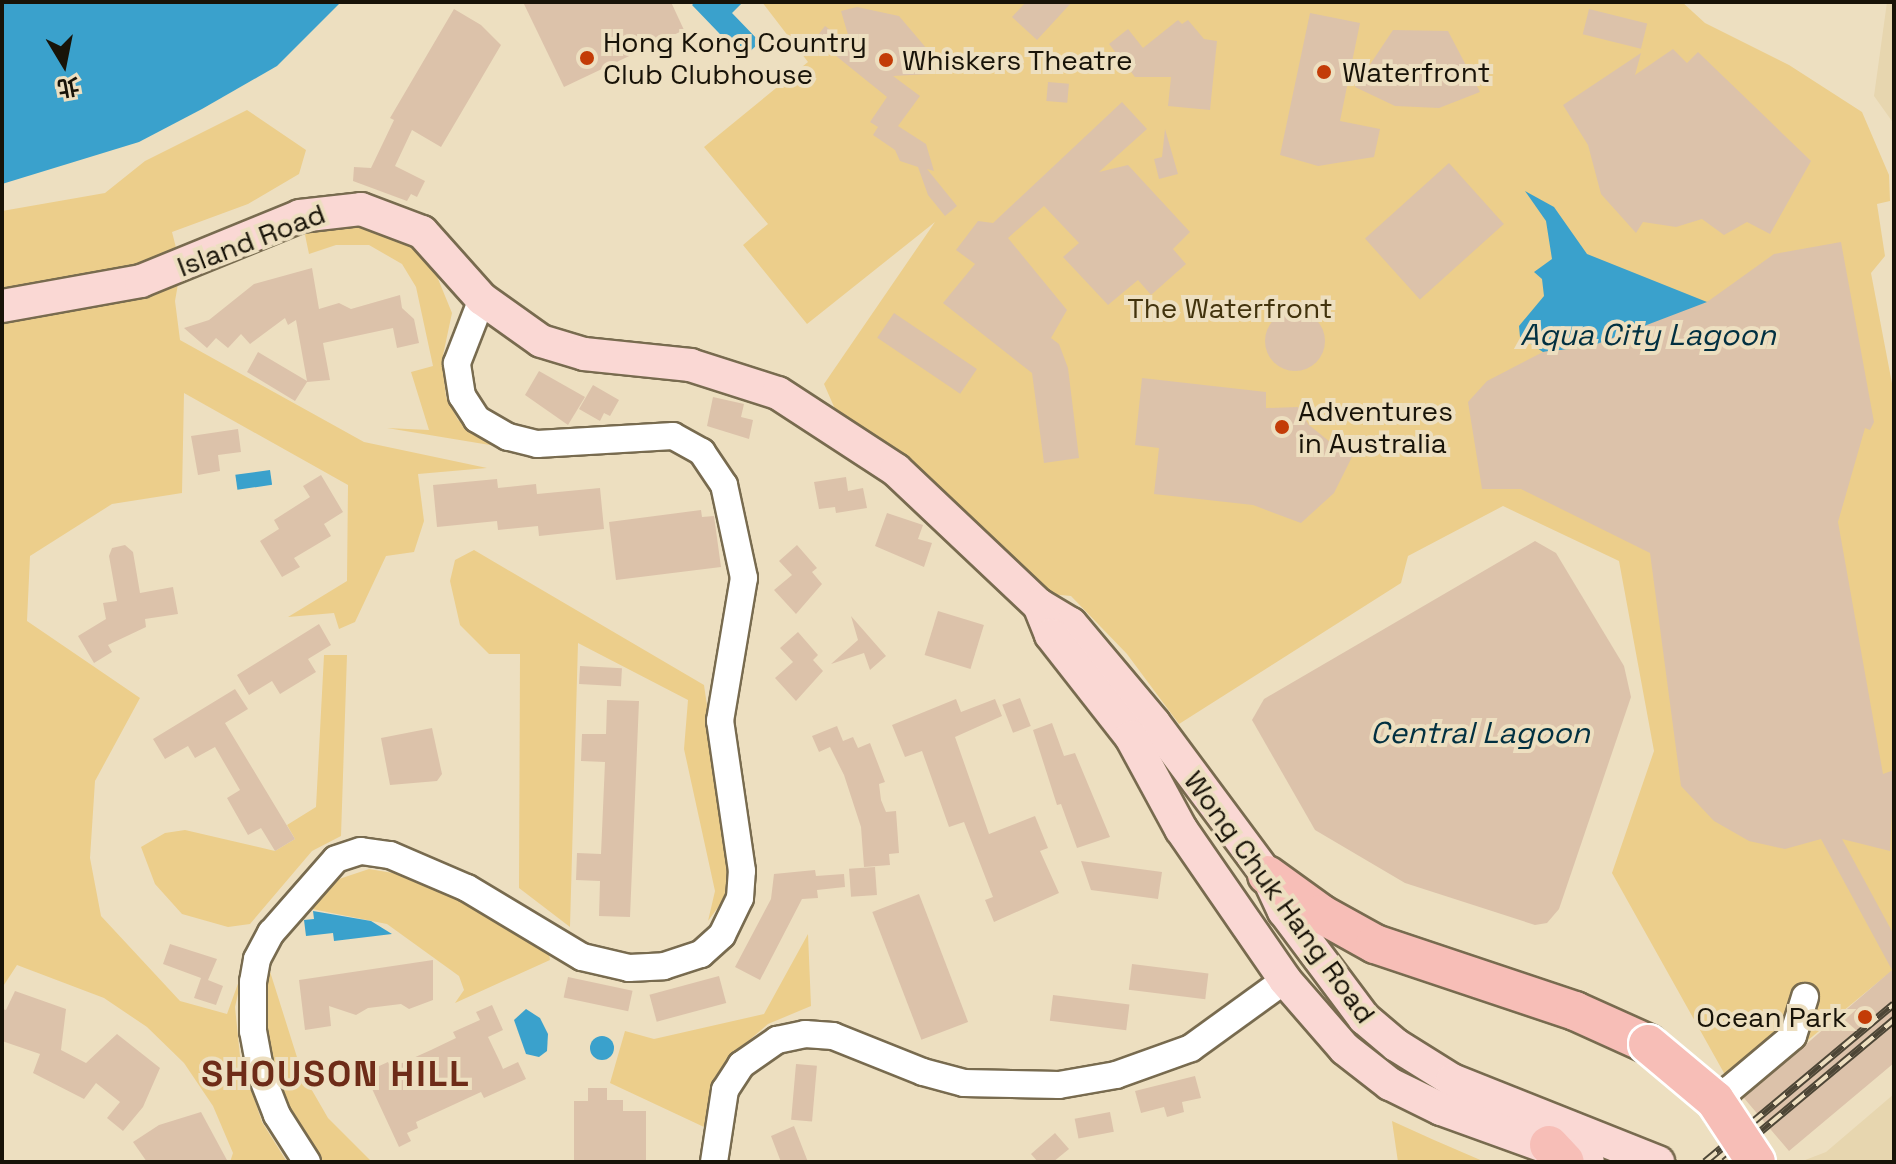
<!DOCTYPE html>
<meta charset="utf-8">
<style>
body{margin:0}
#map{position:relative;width:1896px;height:1164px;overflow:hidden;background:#eddfc0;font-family:"Space Grotesk","Noto Sans TC",sans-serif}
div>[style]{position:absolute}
.built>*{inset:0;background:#e7d6af}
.green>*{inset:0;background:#ecce8b}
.water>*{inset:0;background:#3aa1cc;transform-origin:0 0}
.round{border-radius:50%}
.building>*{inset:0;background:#dcc2aa;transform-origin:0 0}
.roads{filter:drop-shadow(2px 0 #786b4f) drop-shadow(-2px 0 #786b4f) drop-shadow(0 2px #786b4f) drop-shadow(0 -2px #786b4f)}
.minor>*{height:26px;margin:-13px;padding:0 13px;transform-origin:13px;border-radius:13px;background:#fff}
.major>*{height:32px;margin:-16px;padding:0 16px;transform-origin:16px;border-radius:16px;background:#fad8d4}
.highway>*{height:38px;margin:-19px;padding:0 19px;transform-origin:19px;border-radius:19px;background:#f7beb7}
.rail>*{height:8px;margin-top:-4px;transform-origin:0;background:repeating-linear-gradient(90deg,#eddfc0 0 15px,#4d4636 0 30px);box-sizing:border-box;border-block:2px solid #4d4636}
.bridges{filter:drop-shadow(2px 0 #fff) drop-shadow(-2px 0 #fff) drop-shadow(0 2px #fff) drop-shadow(0 -2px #fff)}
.highway-bridge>*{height:38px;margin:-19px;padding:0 19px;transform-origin:19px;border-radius:19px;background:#f7beb7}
.dots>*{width:22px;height:22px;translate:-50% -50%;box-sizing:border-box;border:4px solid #eddfc0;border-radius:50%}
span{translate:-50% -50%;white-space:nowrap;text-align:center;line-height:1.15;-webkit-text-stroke:8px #eddfc0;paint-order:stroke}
.poi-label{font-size:28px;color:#181308}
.left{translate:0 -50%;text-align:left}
.right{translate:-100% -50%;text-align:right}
.street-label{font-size:28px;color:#181308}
.park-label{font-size:28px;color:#42330d}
.water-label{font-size:30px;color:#013041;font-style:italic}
.district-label{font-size:36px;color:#6e2c18;font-weight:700;letter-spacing:2px}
.frame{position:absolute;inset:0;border:4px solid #181308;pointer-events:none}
.north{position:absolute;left:24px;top:24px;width:80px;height:80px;-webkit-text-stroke:6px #eddfc0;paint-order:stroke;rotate:170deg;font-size:22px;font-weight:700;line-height:32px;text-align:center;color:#181308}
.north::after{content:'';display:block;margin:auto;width:28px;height:36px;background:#181308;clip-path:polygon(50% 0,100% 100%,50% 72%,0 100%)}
</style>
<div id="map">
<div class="built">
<div style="clip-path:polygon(1887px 2px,1894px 2px,1894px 124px,1874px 96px)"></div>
<div style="clip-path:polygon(1894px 1094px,1894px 1162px,1800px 1162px,1826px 1152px)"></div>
</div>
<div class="green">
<div style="clip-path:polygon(762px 2px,1682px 2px,1705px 23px,1789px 65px,1862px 112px,1889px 175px,1890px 201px,1877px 204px,1885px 256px,1871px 273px,1894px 394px,1894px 969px,1738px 1098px,1612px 873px,1654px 751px,1619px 561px,1503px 506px,1408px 556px,1401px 583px,1179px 724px,1127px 654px,1071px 596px,1050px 594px,915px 468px,835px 409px,824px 384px,935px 222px,807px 324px,743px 245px,768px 224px,704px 147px,808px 62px)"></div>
<div style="clip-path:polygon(247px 110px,306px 150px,299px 174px,248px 204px,172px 232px,181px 267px,175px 301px,180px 340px,364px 442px,487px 468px,418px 474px,424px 521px,414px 552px,386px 556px,355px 622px,339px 629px,334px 613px,288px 617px,347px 581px,348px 485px,184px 393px,182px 493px,112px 504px,30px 556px,27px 621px,140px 698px,95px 781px,90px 858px,101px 916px,180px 1001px,227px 1014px,244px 967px,235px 1007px,240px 1056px,262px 1122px,287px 1162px,230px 1162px,233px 1153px,213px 1106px,184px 1063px,147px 1027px,104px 998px,17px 965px,2px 988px,2px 211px,105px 193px,145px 161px)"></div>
<div style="clip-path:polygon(362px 225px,409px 245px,434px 269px,452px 313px,442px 360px,446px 397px,458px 420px,502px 447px,387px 428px,429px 430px,411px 372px,433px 366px,416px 287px,402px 264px,369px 245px,336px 245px,309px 254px,304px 230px)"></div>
<div style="clip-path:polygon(474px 550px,704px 685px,731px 871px,727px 895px,708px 921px,715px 891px,684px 749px,688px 700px,578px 643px,570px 927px,519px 888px,520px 654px,489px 654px,460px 625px,450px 581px,455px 560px)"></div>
<div style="clip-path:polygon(324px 655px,347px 655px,341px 836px,312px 851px,250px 924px,228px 927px,182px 914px,155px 884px,141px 847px,165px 833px,185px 830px,275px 851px,295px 839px,287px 825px,316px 807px)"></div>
<div style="clip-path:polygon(369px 869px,399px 874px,486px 912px,548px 948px,550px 960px,455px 1003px,464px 990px,459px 976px,387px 924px,307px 908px,336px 880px)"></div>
<div style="clip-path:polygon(808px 934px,811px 1006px,768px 1024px,733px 1054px,711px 1090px,704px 1127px,610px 1083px,625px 1031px,654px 1039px,764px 1014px)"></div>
<div style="clip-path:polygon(267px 962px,302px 1073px,328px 1118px,372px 1162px,318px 1162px,279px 1098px,263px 1031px)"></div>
<div style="clip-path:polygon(1392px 1121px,1434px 1140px,1485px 1162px,1398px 1162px)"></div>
</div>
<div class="water">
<div style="clip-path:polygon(2px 2px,341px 2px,277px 66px,202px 109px,139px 142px,2px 184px)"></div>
<div style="clip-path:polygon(695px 2px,743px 2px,732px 13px,760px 42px,743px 58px,692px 5px)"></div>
<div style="clip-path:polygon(1525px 191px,1554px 207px,1587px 254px,1707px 302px,1724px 299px,1597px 362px,1589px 347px,1543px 352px,1520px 337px,1519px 326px,1544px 296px,1542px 279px,1534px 272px,1552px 259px,1546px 221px)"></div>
<div style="left:270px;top:470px;width:15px;height:35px;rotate:82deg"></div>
<div style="clip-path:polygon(313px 911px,371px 921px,392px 934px,334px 941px,333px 933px,306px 936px,304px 920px,314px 919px)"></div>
<div style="clip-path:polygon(526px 1009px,540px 1018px,548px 1034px,547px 1051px,539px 1057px,526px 1054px,514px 1020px)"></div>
<div class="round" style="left:590px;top:1036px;width:24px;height:24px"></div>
</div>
<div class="building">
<div style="clip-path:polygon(523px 2px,671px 2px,684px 30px,564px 87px)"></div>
<div style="clip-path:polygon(1026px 2px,1072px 2px,1037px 40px,1012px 17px)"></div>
<div style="clip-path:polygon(857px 7px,899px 16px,927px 49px,930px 74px,893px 76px,920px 96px,898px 126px,926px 144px,934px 171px,927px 169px,957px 206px,945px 216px,928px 195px,918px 167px,900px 161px,895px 150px,873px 135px,878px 127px,870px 122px,887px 97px,815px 39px,825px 26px,851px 45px,841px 11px)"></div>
<div style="clip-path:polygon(454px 9px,481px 25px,501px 45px,441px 147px,412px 130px,395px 166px,425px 181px,417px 197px,411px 194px,407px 201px,353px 181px,354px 167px,371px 168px,394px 120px,390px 118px)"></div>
<div style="left:1589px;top:9px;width:60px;height:26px;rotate:14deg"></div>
<div style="clip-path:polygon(1310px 13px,1360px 23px,1340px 121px,1380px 129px,1374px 157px,1318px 166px,1280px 155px)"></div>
<div style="clip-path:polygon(1178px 20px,1182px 24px,1188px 20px,1204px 39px,1217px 41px,1210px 110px,1168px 106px,1171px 77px,1135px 77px,1109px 44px,1128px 29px,1143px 48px)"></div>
<div style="clip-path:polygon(1393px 30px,1448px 31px,1480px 92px,1439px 108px,1395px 106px,1355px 87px)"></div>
<div style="clip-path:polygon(1673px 49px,1687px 63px,1698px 52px,1811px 161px,1770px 234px,1747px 222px,1724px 235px,1702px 219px,1676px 227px,1643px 222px,1636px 233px,1601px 194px,1588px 145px,1563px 105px,1641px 53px,1635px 75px)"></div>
<div style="left:1048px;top:82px;width:21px;height:19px;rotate:5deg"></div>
<div style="clip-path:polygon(1122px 102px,1147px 129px,1099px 172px,1128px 165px,1190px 232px,1173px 249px,1186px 264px,1151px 295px,1138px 280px,1108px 305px,1063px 257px,1079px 243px,1044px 206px,1008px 238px,1067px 310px,1051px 338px,1059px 344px,1068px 368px,1079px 458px,1044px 463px,1032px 373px,943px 303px,975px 264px,956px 250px,978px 221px,993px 223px)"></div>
<div style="clip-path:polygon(1165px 129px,1178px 174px,1159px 179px,1154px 159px,1162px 157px)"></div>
<div style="left:1449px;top:163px;width:82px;height:113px;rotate:48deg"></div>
<div style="clip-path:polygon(1841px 242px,1874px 422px,1870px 430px,1865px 428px,1838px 522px,1883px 774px,1894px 770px,1890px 851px,1842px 839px,1894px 935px,1894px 1063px,1789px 1151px,1744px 1098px,1892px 970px,1821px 839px,1785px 849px,1749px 841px,1714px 821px,1681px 786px,1650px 553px,1521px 489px,1482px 489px,1468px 402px,1487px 381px,1543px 352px,1589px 347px,1707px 302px,1774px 254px)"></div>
<div style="clip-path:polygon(312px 268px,319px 309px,339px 303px,351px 309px,400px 295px,402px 308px,414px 319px,419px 343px,397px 348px,393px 328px,323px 343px,330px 380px,307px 382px,295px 401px,247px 372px,258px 352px,307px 381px,296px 320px,288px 325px,285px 318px,250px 344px,241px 334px,228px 348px,216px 338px,207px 348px,184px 328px,209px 320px,254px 284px)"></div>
<div class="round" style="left:1265px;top:311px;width:60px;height:60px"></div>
<div style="left:894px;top:313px;width:100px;height:30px;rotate:34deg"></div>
<div style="clip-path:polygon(539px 371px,585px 397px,568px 425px,525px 395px)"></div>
<div style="clip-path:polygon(1142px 378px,1266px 392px,1266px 408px,1298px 407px,1309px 425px,1340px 450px,1354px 453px,1334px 493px,1301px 523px,1253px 505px,1154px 494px,1159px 448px,1135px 445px)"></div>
<div style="clip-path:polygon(593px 385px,619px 400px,610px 416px,604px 413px,600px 421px,579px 409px)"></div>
<div style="clip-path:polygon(713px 397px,744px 404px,741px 417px,753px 420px,749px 439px,707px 426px)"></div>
<div style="clip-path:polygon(238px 429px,241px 452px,218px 455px,220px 471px,198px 475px,191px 436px)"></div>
<div style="clip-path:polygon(321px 475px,343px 512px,324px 524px,331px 536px,294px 558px,300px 567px,282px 577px,260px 541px,279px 529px,274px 520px,310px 497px,303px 486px)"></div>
<div style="clip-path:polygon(846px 477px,848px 491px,863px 488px,867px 508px,836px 513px,835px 507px,819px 509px,814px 482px)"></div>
<div style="clip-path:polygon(497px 479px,498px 488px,536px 484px,537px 494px,600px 488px,604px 529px,539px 536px,538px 526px,498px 530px,497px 521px,437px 527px,433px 485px)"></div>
<div style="clip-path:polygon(701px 510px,702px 517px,714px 516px,721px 567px,616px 580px,609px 522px)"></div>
<div style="clip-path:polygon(887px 513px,923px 525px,918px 539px,932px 543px,924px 567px,875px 546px)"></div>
<div style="clip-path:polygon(1535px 541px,1556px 553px,1624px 666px,1631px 697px,1559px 909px,1547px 923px,1535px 925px,1405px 883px,1315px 830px,1252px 720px,1264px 699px)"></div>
<div style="clip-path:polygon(125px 545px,133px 552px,140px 593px,173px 587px,178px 614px,145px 619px,146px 627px,108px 645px,112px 652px,94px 663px,78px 636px,106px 619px,103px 603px,117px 601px,109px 556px,112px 548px)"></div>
<div style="clip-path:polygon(797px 545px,817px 568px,812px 572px,822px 584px,796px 614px,774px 590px,792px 575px,779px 561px)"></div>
<div style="left:938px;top:611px;width:48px;height:46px;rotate:17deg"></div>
<div style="clip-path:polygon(851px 616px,886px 656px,870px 670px,864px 653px,831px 664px,858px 640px)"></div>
<div style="clip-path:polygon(319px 624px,331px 645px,308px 659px,316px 672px,280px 694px,272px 681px,249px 695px,237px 675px)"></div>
<div style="clip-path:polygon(798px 632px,818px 655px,813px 660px,823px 671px,796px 701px,775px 678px,793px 662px,780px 648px)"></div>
<div style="left:580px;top:666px;width:42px;height:18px;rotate:3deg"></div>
<div style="clip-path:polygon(235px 689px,248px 709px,225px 723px,295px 839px,275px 851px,261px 828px,248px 835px,227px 798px,240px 790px,215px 747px,195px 758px,188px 746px,165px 759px,153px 739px)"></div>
<div style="left:1020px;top:698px;width:30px;height:19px;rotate:69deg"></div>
<div style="clip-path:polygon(956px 699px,961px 712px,995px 699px,1002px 716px,955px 737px,989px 834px,1035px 816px,1048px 848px,1040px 851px,1059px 893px,994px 922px,985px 900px,993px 897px,964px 822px,949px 827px,922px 751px,905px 757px,892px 725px)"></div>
<div style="clip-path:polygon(607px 700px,639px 701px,630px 917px,599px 916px,600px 881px,576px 880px,577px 853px,601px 854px,605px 762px,581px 761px,582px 734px,606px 734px)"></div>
<div style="clip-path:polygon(1052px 723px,1064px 756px,1075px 753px,1110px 837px,1077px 848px,1061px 804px,1057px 805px,1033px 730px)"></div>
<div style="clip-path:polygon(837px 726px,843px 741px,853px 737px,858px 748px,870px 743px,885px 782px,879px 784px,881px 800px,886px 812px,896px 811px,899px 853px,889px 854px,890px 865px,864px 867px,861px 827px,844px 775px,830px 747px,819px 752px,812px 736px)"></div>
<div style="clip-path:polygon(432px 728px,442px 774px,437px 781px,390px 785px,381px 738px)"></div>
<div style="clip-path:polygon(1081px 861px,1162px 872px,1158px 899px,1091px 890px)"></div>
<div style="left:875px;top:867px;width:28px;height:26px;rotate:86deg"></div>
<div style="clip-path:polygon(815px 870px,816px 876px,844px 874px,845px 887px,817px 890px,818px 898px,802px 899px,760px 980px,735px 967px,771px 899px,774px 874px)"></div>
<div style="left:919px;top:894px;width:137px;height:50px;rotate:69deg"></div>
<div style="clip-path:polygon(170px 944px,217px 959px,208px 980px,223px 986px,216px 1005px,194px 998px,201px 978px,163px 964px)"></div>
<div style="clip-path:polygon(433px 960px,433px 1000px,409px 1009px,401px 1004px,368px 1008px,356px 1015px,329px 1006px,331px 1026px,305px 1030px,299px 980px)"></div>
<div style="left:1132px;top:964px;width:77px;height:26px;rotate:7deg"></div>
<div style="left:719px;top:976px;width:28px;height:72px;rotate:75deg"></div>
<div style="left:568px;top:977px;width:66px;height:21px;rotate:12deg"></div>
<div style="clip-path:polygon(15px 991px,66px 1009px,61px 1050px,86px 1063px,117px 1034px,160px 1068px,143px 1107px,123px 1131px,107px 1118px,120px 1102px,96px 1083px,84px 1099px,33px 1073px,40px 1054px,2px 1041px,2px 1009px,6px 1010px)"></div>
<div style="left:1053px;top:995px;width:77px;height:26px;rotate:7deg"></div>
<div style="clip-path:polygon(492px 1005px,503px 1030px,488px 1037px,500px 1062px,503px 1069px,518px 1062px,526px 1079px,484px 1098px,481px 1092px,416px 1122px,418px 1128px,407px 1133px,411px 1141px,399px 1147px,361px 1065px,373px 1059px,377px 1067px,388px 1062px,391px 1068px,431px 1050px,456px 1038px,453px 1032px,480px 1020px,476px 1012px)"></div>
<div style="left:796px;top:1064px;width:21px;height:56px;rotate:5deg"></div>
<div style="clip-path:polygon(1195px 1076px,1201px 1098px,1182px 1102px,1184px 1112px,1167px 1117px,1164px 1107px,1141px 1113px,1135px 1091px)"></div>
<div style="clip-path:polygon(588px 1088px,607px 1088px,607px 1100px,623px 1100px,623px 1111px,646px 1111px,646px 1162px,574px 1162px,574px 1101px,588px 1101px)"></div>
<div style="clip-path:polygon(201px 1112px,228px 1162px,147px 1162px,133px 1142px,159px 1125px)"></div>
<div style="left:1110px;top:1112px;width:20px;height:36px;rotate:79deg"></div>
<div style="clip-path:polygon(794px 1126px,808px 1162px,781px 1162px,771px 1136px)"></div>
<div style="clip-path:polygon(1055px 1133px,1069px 1149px,1053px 1162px,1038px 1162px,1031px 1154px)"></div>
</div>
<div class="roads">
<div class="minor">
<div style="left:1721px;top:1119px;width:7px;rotate:-124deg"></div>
<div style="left:1717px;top:1113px;width:27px;rotate:-62deg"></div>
<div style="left:1730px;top:1089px;width:82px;rotate:-40.1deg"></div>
<div style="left:1793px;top:1036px;width:41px;rotate:-72.9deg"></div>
<div style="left:307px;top:1162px;width:56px;rotate:-122.6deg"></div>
<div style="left:277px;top:1115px;width:44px;rotate:-111.3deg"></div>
<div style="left:261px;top:1074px;width:44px;rotate:-100.5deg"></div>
<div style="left:253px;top:1031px;width:49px;rotate:-90deg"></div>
<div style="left:253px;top:982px;width:23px;rotate:-80deg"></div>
<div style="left:257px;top:959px;width:30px;rotate:-62deg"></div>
<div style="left:271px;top:933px;width:98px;rotate:-48.7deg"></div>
<div style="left:336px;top:859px;width:26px;rotate:-18deg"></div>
<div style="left:361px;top:851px;width:29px;rotate:8deg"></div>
<div style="left:390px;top:855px;width:84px;rotate:23.2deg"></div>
<div style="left:467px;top:888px;width:134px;rotate:31deg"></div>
<div style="left:582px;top:957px;width:48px;rotate:13.2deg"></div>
<div style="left:629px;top:968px;width:35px;rotate:-3deg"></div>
<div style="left:664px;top:966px;width:39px;rotate:-18deg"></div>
<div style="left:701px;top:954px;width:28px;rotate:-42deg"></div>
<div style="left:722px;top:935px;width:41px;rotate:-64.1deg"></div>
<div style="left:740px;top:898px;width:27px;rotate:-86deg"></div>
<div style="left:742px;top:871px;width:152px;rotate:-98.3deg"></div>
<div style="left:720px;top:721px;width:145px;rotate:-80.5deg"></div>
<div style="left:744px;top:578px;width:95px;rotate:-102.1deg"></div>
<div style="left:724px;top:485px;width:40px;rotate:-124deg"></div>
<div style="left:702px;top:452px;width:33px;rotate:-151deg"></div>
<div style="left:673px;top:436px;width:136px;rotate:176.6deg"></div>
<div style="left:537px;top:444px;width:30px;rotate:-166deg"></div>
<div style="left:508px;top:437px;width:36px;rotate:-150deg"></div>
<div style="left:477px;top:419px;width:27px;rotate:-123deg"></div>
<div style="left:462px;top:396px;width:33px;rotate:-99deg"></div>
<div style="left:457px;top:363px;width:69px;rotate:-68.7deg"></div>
<div style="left:714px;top:1162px;width:73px;rotate:-81.3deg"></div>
<div style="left:725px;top:1090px;width:30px;rotate:-57deg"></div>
<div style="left:741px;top:1065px;width:44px;rotate:-34.8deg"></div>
<div style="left:777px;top:1040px;width:29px;rotate:-12deg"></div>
<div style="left:805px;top:1034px;width:28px;rotate:4deg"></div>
<div style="left:833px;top:1036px;width:97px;rotate:21.8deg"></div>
<div style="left:923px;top:1072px;width:42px;rotate:15deg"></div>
<div style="left:964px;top:1083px;width:95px;rotate:1.2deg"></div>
<div style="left:1059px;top:1085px;width:58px;rotate:-10deg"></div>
<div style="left:1116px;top:1075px;width:80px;rotate:-19.8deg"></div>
<div style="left:1191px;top:1048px;width:116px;rotate:-35.9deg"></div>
</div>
<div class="major">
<div style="left:2px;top:306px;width:141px;rotate:-10.2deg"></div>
<div style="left:141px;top:281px;width:172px;rotate:-22.2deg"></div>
<div style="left:300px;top:216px;width:61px;rotate:-6.5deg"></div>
<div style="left:361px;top:209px;width:65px;rotate:20.7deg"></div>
<div style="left:422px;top:232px;width:90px;rotate:48.2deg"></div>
<div style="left:482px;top:299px;width:72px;rotate:35.4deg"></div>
<div style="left:541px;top:341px;width:45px;rotate:16.8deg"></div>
<div style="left:584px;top:354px;width:107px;rotate:5.9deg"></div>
<div style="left:690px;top:365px;width:92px;rotate:17.7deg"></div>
<div style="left:778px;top:393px;width:141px;rotate:33.1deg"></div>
<div style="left:896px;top:470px;width:197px;rotate:43.4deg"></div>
<div style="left:1039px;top:605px;width:37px;rotate:31deg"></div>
<div style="left:1071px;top:624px;width:129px;rotate:50deg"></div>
<div style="left:1154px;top:723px;width:189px;rotate:53.4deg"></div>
<div style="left:1267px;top:875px;width:40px;rotate:65deg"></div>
<div style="left:1284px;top:911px;width:134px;rotate:53.2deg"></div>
<div style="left:1364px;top:1018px;width:42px;rotate:40.2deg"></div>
<div style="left:1396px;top:1045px;width:66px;rotate:32deg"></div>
<div style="left:1452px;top:1080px;width:222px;rotate:21.7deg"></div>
<div style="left:1039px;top:605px;width:32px;rotate:68deg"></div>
<div style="left:1051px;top:635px;width:130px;rotate:51.9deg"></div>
<div style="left:1131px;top:737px;width:105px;rotate:61.5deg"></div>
<div style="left:1181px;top:829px;width:183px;rotate:55.4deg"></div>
<div style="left:1285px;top:980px;width:91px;rotate:49deg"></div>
<div style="left:1345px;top:1049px;width:57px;rotate:37.9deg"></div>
<div style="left:1390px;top:1084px;width:57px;rotate:26.1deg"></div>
<div style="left:1441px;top:1109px;width:156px;rotate:19.8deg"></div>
</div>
<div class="highway">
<div style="left:1267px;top:875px;width:67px;rotate:35.8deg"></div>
<div style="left:1321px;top:914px;width:62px;rotate:29.1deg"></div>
<div style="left:1375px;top:944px;width:211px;rotate:18.5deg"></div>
<div style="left:1575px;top:1011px;width:80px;rotate:24.3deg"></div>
<div style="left:1549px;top:1145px;width:23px;rotate:47deg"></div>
</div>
</div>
<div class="rail">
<div style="left:1705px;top:1162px;width:246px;rotate:-39.9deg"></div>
<div style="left:1724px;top:1162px;width:222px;rotate:-39.9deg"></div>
</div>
<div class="bridges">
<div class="highway-bridge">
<div style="left:1648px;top:1044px;width:87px;rotate:39.9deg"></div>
<div style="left:1715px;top:1100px;width:74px;rotate:56.5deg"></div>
</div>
</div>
<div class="dots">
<div style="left:587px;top:58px;background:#c33c07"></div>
<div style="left:886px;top:60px;background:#c33c07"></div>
<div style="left:1324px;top:72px;background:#c33c07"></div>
<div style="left:1282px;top:427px;background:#c33c07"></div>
<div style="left:1865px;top:1017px;background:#c33c07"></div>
</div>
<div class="poi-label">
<span class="left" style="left:603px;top:58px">Hong Kong Country<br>Club Clubhouse</span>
<span class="left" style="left:902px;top:60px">Whiskers Theatre</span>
<span class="left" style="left:1342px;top:72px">Waterfront</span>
<span class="left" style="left:1298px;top:427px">Adventures<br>in Australia</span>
<span class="right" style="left:1847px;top:1017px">Ocean Park</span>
</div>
<div class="street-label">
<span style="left:251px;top:240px;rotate:-21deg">Island Road</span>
<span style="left:1280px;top:897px;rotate:54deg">Wong Chuk Hang Road</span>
</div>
<div class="park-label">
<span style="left:1230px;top:308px">The Waterfront</span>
</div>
<div class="water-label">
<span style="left:1648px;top:335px">Aqua City Lagoon</span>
<span style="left:1480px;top:733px">Central Lagoon</span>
</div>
<div class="district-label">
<span style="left:336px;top:1075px">SHOUSON HILL</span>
</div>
<div class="frame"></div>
<div class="north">北</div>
</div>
